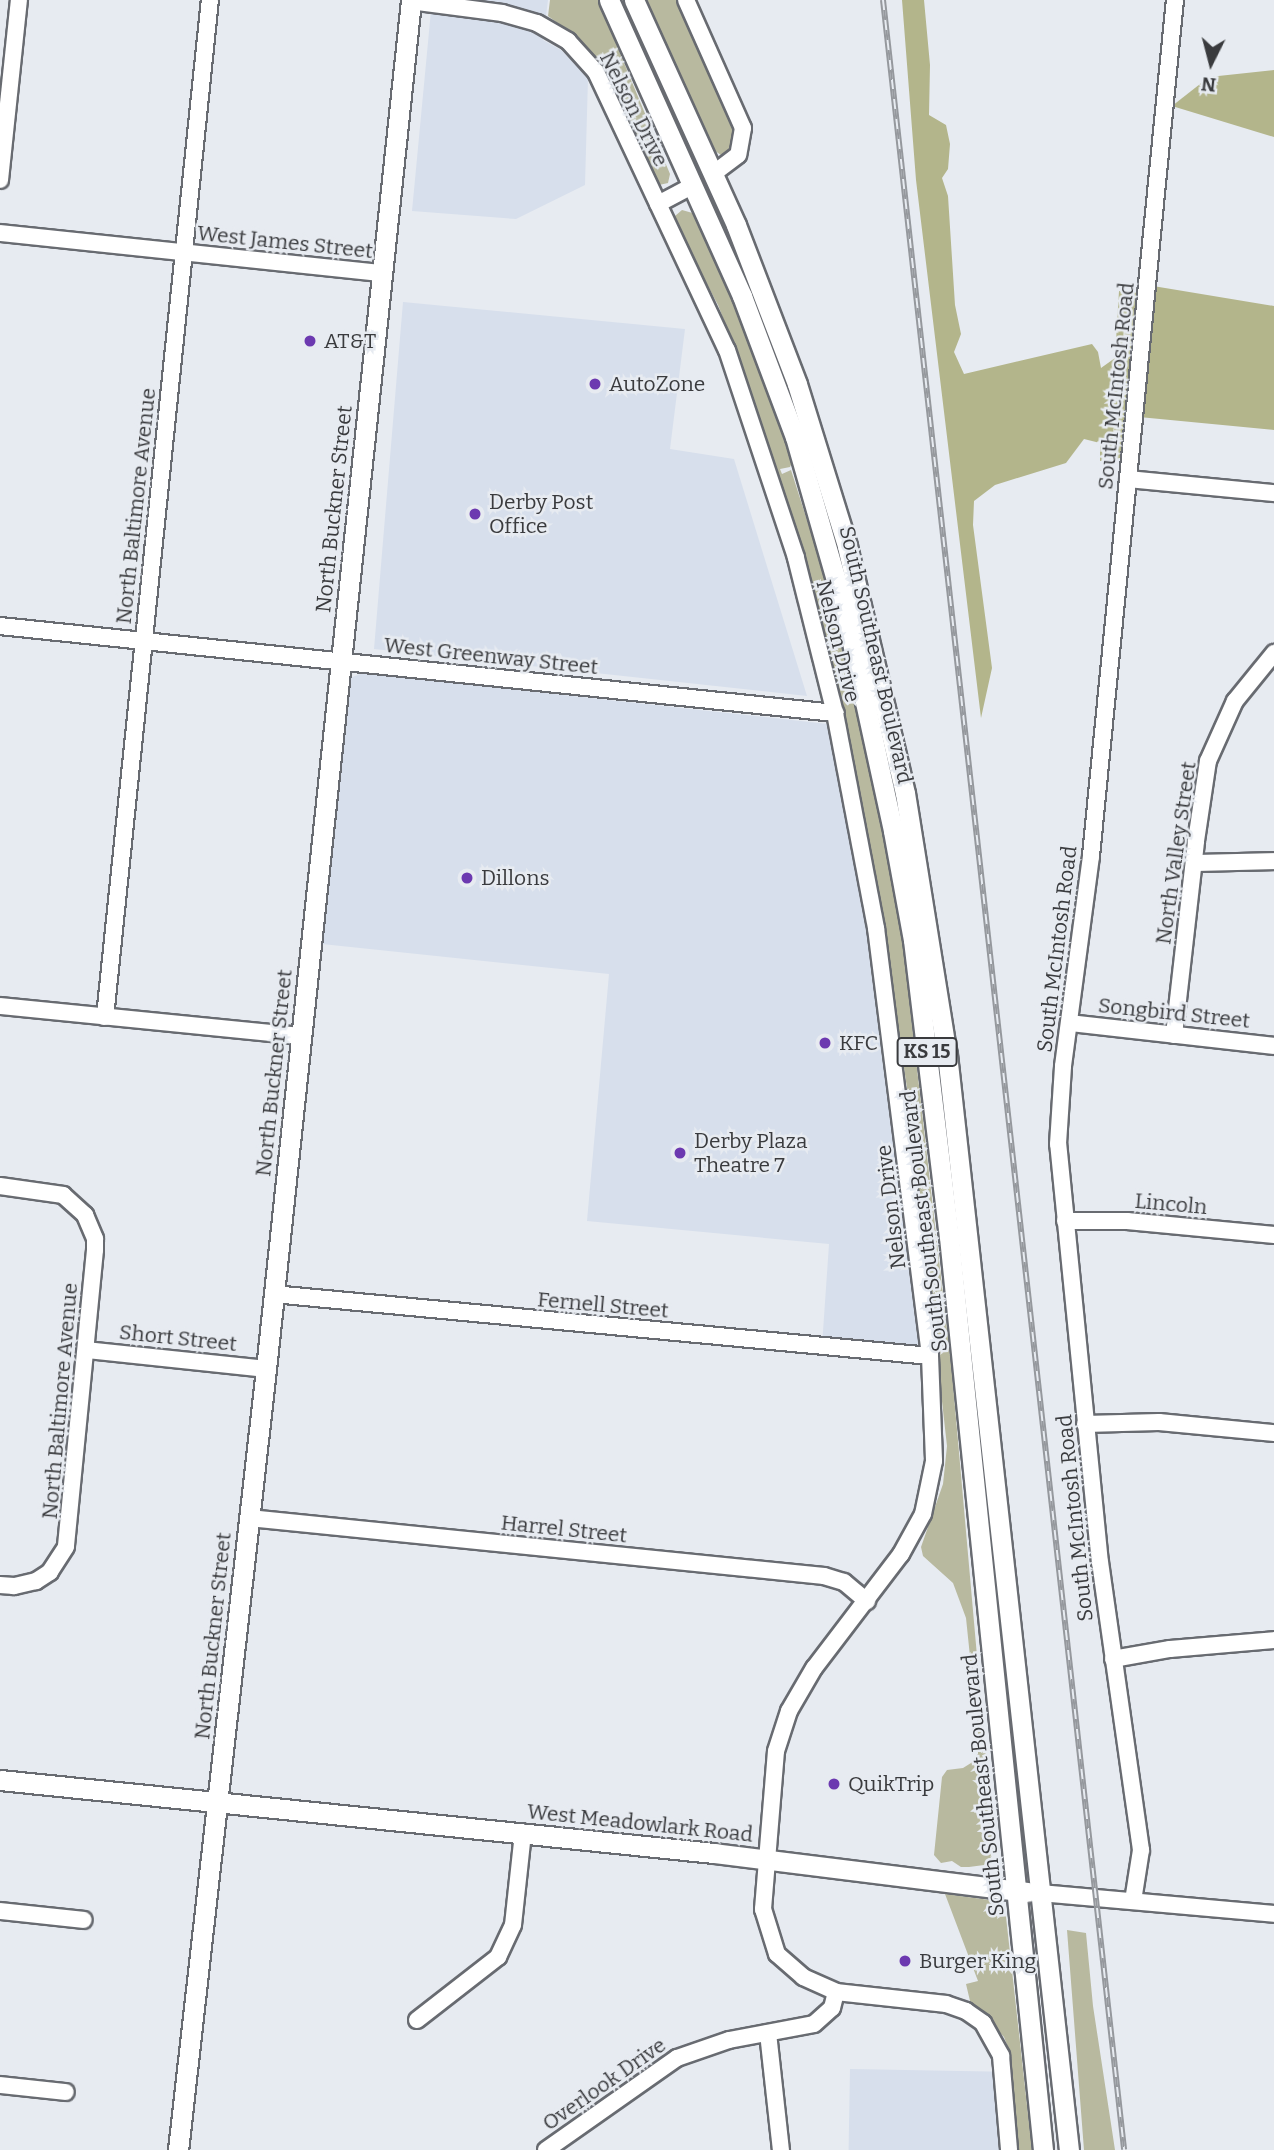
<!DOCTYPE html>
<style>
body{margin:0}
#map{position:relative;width:1274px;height:2150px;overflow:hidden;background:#e7ebf1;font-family:Bitter,serif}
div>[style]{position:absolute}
.built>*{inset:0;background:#d7dfec;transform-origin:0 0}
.green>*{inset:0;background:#b8b99f}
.forest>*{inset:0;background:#b3b58b}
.roads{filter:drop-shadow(2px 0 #686b71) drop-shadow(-2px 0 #686b71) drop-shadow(0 2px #686b71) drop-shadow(0 -2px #686b71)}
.minor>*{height:16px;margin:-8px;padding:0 8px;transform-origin:8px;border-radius:8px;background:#fff}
.major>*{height:19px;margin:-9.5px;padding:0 9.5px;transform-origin:9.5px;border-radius:9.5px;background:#fff}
.rail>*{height:6px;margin-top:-3px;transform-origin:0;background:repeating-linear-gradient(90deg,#e7ebf1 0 10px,#95989d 0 20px);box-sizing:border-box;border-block:2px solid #95989d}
.dots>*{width:19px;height:19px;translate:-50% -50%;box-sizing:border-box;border:4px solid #e7ebf1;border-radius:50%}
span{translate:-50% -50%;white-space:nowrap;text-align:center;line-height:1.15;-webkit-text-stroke:5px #e7ebf1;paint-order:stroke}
.shield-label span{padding:2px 5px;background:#e7ebf1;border:2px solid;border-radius:5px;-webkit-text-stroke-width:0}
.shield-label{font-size:19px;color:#3a3b3e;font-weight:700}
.street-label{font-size:21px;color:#3a3b3e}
.poi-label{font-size:21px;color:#3a3b3e}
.left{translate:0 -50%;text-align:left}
.north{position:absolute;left:1176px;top:28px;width:70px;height:70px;-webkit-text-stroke:5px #e7ebf1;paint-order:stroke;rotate:186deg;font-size:19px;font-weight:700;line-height:28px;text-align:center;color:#3a3b3e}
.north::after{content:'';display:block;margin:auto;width:24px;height:32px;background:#3a3b3e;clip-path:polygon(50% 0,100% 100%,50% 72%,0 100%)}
</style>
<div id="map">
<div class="built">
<div style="clip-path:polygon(432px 0,548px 0,543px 40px,561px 50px,588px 78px,585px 185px,516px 219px,412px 211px)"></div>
<div style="clip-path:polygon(403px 302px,685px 329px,670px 449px,734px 459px,807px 696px,374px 649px)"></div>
<div style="clip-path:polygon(363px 673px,828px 724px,886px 999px,930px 1356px,822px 1346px,829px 1244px,587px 1221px,609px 974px,322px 944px,350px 678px)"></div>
<div style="left:850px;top:2069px;width:153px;height:81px;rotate:1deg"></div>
</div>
<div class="green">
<div style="clip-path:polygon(550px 0,598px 0,670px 174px,668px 183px,659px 185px,656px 180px,618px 93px,593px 54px,577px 37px,548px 16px)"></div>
<div style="clip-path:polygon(646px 0,677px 0,735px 127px,735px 147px,728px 155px,721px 155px,712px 149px)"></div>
<div style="clip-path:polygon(682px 210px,696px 214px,720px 266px,793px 460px,790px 467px,780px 469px,782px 474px,791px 470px,821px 564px,865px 731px,898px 903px,952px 1373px,993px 1837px,992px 1856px,984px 1865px,969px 1867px,961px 1867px,952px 1861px,941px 1863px,934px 1855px,942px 1777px,947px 1770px,963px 1768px,971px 1763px,978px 1754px,978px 1734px,966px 1618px,953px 1583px,923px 1556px,921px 1547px,943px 1484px,947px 1446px,907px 1088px,872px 856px,839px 695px,796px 533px,740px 361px,718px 305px,676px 226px,675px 216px)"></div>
<div style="clip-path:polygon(945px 1894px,990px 1900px,1006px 1917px,1032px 2150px,1018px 2150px,1010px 2053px,1004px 2037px,970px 2001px,966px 1984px,978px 1981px)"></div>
<div style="clip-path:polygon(1067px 1930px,1086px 1933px,1093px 2006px,1115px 2150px,1084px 2150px)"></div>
</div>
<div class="forest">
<div style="clip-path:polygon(902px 0,924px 0,930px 65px,929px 115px,946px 125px,950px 144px,948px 169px,942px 178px,948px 196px,955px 305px,961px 334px,954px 352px,964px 374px,1092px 344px,1098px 352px,1101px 368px,1115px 358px,1119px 291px,1139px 293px,1120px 458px,1100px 461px,1100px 443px,1084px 439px,1066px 463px,995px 485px,974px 501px,973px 525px,992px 668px,981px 718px,916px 180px)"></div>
<div style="clip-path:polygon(1274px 70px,1274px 137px,1172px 106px,1209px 77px)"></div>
<div style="clip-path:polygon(1153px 286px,1274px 306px,1274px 430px,1139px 417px)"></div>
</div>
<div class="roads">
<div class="minor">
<div style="left:686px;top:0;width:140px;rotate:66deg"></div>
<div style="left:743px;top:128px;width:27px;rotate:100deg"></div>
<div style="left:738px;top:155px;width:30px;rotate:143deg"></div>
<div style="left:410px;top:1px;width:93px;rotate:7.4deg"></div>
<div style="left:502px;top:13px;width:36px;rotate:16deg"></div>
<div style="left:537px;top:23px;width:36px;rotate:30deg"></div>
<div style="left:568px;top:41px;width:42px;rotate:47.9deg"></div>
<div style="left:596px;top:72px;width:307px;rotate:64.8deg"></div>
<div style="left:727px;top:350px;width:219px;rotate:71.6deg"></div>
<div style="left:796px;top:558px;width:160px;rotate:75.9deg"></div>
<div style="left:835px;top:713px;width:219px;rotate:79.2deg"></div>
<div style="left:876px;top:928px;width:431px;rotate:82.8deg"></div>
<div style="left:930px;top:1356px;width:105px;rotate:87.8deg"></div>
<div style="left:934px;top:1461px;width:54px;rotate:101.7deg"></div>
<div style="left:923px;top:1514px;width:46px;rotate:118.8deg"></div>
<div style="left:901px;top:1554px;width:143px;rotate:127.3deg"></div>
<div style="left:814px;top:1668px;width:50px;rotate:120.2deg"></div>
<div style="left:789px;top:1711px;width:42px;rotate:108deg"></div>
<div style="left:776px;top:1751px;width:159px;rotate:94.7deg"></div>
<div style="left:763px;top:1909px;width:47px;rotate:72.7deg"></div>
<div style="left:777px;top:1954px;width:35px;rotate:41deg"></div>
<div style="left:803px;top:1977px;width:36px;rotate:24deg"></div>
<div style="left:836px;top:1992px;width:111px;rotate:6.2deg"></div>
<div style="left:946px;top:2004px;width:21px;rotate:19deg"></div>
<div style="left:966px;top:2011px;width:21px;rotate:35deg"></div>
<div style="left:983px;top:2023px;width:38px;rotate:61deg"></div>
<div style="left:1001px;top:2056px;width:94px;rotate:85.1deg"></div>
<div style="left:0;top:180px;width:181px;rotate:-84deg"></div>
<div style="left:658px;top:204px;width:40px;rotate:-28deg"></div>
<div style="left:0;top:233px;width:384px;rotate:6deg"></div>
<div style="left:1128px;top:479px;width:147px;rotate:5.5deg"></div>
<div style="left:0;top:626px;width:840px;rotate:5.95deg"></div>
<div style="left:1194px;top:863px;width:80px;rotate:-1.4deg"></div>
<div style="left:0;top:1006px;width:302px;rotate:5.7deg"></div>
<div style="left:105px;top:1017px;width:1022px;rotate:-84.11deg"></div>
<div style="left:1070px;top:1023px;width:205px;rotate:6.4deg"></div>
<div style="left:1174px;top:1035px;width:195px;rotate:-83.5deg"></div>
<div style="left:1196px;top:841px;width:81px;rotate:-81.5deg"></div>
<div style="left:1208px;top:761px;width:66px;rotate:-65.8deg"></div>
<div style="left:1235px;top:701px;width:62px;rotate:-50.9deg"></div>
<div style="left:0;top:1186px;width:64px;rotate:8.1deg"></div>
<div style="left:63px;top:1195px;width:30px;rotate:42deg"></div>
<div style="left:85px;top:1215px;width:26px;rotate:67deg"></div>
<div style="left:95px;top:1239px;width:11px;rotate:90deg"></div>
<div style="left:95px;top:1250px;width:298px;rotate:95.6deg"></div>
<div style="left:66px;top:1547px;width:30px;rotate:123deg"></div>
<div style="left:50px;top:1572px;width:17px;rotate:147deg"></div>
<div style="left:36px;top:1581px;width:23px;rotate:167deg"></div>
<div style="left:14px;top:1586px;width:14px;rotate:-176deg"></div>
<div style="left:1065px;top:1221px;width:62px"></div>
<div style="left:1127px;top:1221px;width:148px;rotate:5.4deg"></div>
<div style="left:273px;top:1294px;width:660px;rotate:5.39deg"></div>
<div style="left:86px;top:1350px;width:181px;rotate:6deg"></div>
<div style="left:1085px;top:1424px;width:74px;rotate:-1.5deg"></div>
<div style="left:1159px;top:1422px;width:116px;rotate:5.5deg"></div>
<div style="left:249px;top:1518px;width:578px;rotate:5.76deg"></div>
<div style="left:824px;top:1576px;width:21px;rotate:17deg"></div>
<div style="left:844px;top:1582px;width:30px;rotate:40deg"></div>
<div style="left:1113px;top:1659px;width:58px;rotate:-10deg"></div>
<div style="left:1170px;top:1649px;width:104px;rotate:-4.9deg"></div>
<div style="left:1040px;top:1893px;width:235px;rotate:5.1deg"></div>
<div style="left:1133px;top:1901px;width:52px;rotate:-81.1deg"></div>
<div style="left:1141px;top:1850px;width:290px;rotate:-98.1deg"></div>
<div style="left:1100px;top:1563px;width:421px;rotate:-95.7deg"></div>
<div style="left:1058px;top:1144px;width:78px;rotate:-86.3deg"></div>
<div style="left:1063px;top:1066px;width:212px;rotate:-82.4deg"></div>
<div style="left:1091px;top:856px;width:860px;rotate:-84.4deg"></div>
<div style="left:0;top:1911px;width:84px;rotate:6.1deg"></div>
<div style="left:417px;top:2020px;width:103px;rotate:-37.9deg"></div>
<div style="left:498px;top:1957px;width:35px;rotate:-65deg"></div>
<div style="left:513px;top:1925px;width:93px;rotate:-83.8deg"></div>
<div style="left:768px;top:2033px;width:118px;rotate:83.7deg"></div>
<div style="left:0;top:2085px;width:66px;rotate:6.1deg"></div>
<div style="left:546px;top:2150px;width:160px;rotate:-35.1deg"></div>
<div style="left:677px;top:2058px;width:55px;rotate:-19.1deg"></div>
<div style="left:729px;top:2040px;width:86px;rotate:-10.7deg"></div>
<div style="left:814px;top:2024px;width:24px;rotate:-42deg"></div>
<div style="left:832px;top:2008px;width:16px;rotate:-76deg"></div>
</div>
<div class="major">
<div style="left:609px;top:0;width:325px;rotate:65.8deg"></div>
<div style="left:742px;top:296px;width:151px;rotate:69.4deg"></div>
<div style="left:795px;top:437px;width:185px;rotate:74deg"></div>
<div style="left:846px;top:615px;width:221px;rotate:77.7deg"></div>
<div style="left:893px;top:831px;width:111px;rotate:79.6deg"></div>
<div style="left:913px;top:940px;width:299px;rotate:83.1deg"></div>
<div style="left:949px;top:1237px;width:918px;rotate:84.12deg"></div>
<div style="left:634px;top:0;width:247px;rotate:65.6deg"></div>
<div style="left:736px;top:225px;width:170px;rotate:69deg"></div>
<div style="left:797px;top:384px;width:170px;rotate:72.8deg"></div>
<div style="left:847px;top:546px;width:254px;rotate:76.8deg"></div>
<div style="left:905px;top:793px;width:264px;rotate:80.9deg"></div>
<div style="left:947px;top:1054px;width:1103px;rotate:83.65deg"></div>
<div style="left:0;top:1780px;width:718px;rotate:5.84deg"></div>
<div style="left:714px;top:1853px;width:316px;rotate:7.1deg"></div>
<div style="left:178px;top:2150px;width:786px;rotate:-83.57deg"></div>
<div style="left:266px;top:1369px;width:1377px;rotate:-83.95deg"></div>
</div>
</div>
<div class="rail">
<div style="left:883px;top:0;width:2163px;rotate:83.6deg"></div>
</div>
<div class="dots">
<div style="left:310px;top:341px;background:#6c39b0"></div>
<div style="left:595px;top:384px;background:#6c39b0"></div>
<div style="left:475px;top:514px;background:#6c39b0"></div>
<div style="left:467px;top:878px;background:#6c39b0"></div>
<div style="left:825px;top:1043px;background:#6c39b0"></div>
<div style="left:680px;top:1153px;background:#6c39b0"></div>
<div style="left:834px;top:1784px;background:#6c39b0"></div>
<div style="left:905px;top:1961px;background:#6c39b0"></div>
</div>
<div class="shield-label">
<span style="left:927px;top:1052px">KS 15</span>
</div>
<div class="street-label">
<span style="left:634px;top:109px;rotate:63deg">Nelson Drive</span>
<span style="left:285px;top:242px;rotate:6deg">West James Street</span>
<span style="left:1116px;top:386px;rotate:-84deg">South McIntosh Road</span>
<span style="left:136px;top:506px;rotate:-84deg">North Baltimore Avenue</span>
<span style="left:334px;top:509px;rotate:-84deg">North Buckner Street</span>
<span style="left:838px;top:641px;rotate:76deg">Nelson Drive</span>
<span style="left:876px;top:655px;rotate:77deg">South Southeast Boulevard</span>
<span style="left:491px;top:656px;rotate:6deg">West Greenway Street</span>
<span style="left:1176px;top:853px;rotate:-82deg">North Valley Street</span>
<span style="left:1057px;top:949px;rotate:-83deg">South McIntosh Road</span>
<span style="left:1174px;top:1013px;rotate:6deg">Songbird Street</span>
<span style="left:274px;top:1073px;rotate:-84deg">North Buckner Street</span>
<span style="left:1171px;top:1204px;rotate:5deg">Lincoln</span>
<span style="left:891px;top:1207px;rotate:-97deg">Nelson Drive</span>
<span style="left:924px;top:1221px;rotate:-97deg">South Southeast Boulevard</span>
<span style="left:603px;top:1305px;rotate:5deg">Fernell Street</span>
<span style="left:178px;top:1338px;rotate:6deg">Short Street</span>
<span style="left:60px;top:1401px;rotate:-85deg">North Baltimore Avenue</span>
<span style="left:1075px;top:1518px;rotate:-96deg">South McIntosh Road</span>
<span style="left:564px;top:1529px;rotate:6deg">Harrel Street</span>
<span style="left:213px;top:1636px;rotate:-84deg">North Buckner Street</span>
<span style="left:983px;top:1785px;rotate:-96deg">South Southeast Boulevard</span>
<span style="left:640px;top:1823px;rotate:6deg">West Meadowlark Road</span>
<span style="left:604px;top:2084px;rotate:-35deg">Overlook Drive</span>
</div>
<div class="poi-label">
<span class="left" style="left:324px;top:341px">AT&amp;T</span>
<span class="left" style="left:609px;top:384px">AutoZone</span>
<span class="left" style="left:489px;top:514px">Derby Post<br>Office</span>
<span class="left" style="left:481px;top:878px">Dillons</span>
<span class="left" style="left:839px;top:1043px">KFC</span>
<span class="left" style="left:694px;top:1153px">Derby Plaza<br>Theatre 7</span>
<span class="left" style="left:848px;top:1784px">QuikTrip</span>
<span class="left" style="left:919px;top:1961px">Burger King</span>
</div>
<div class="north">N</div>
</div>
